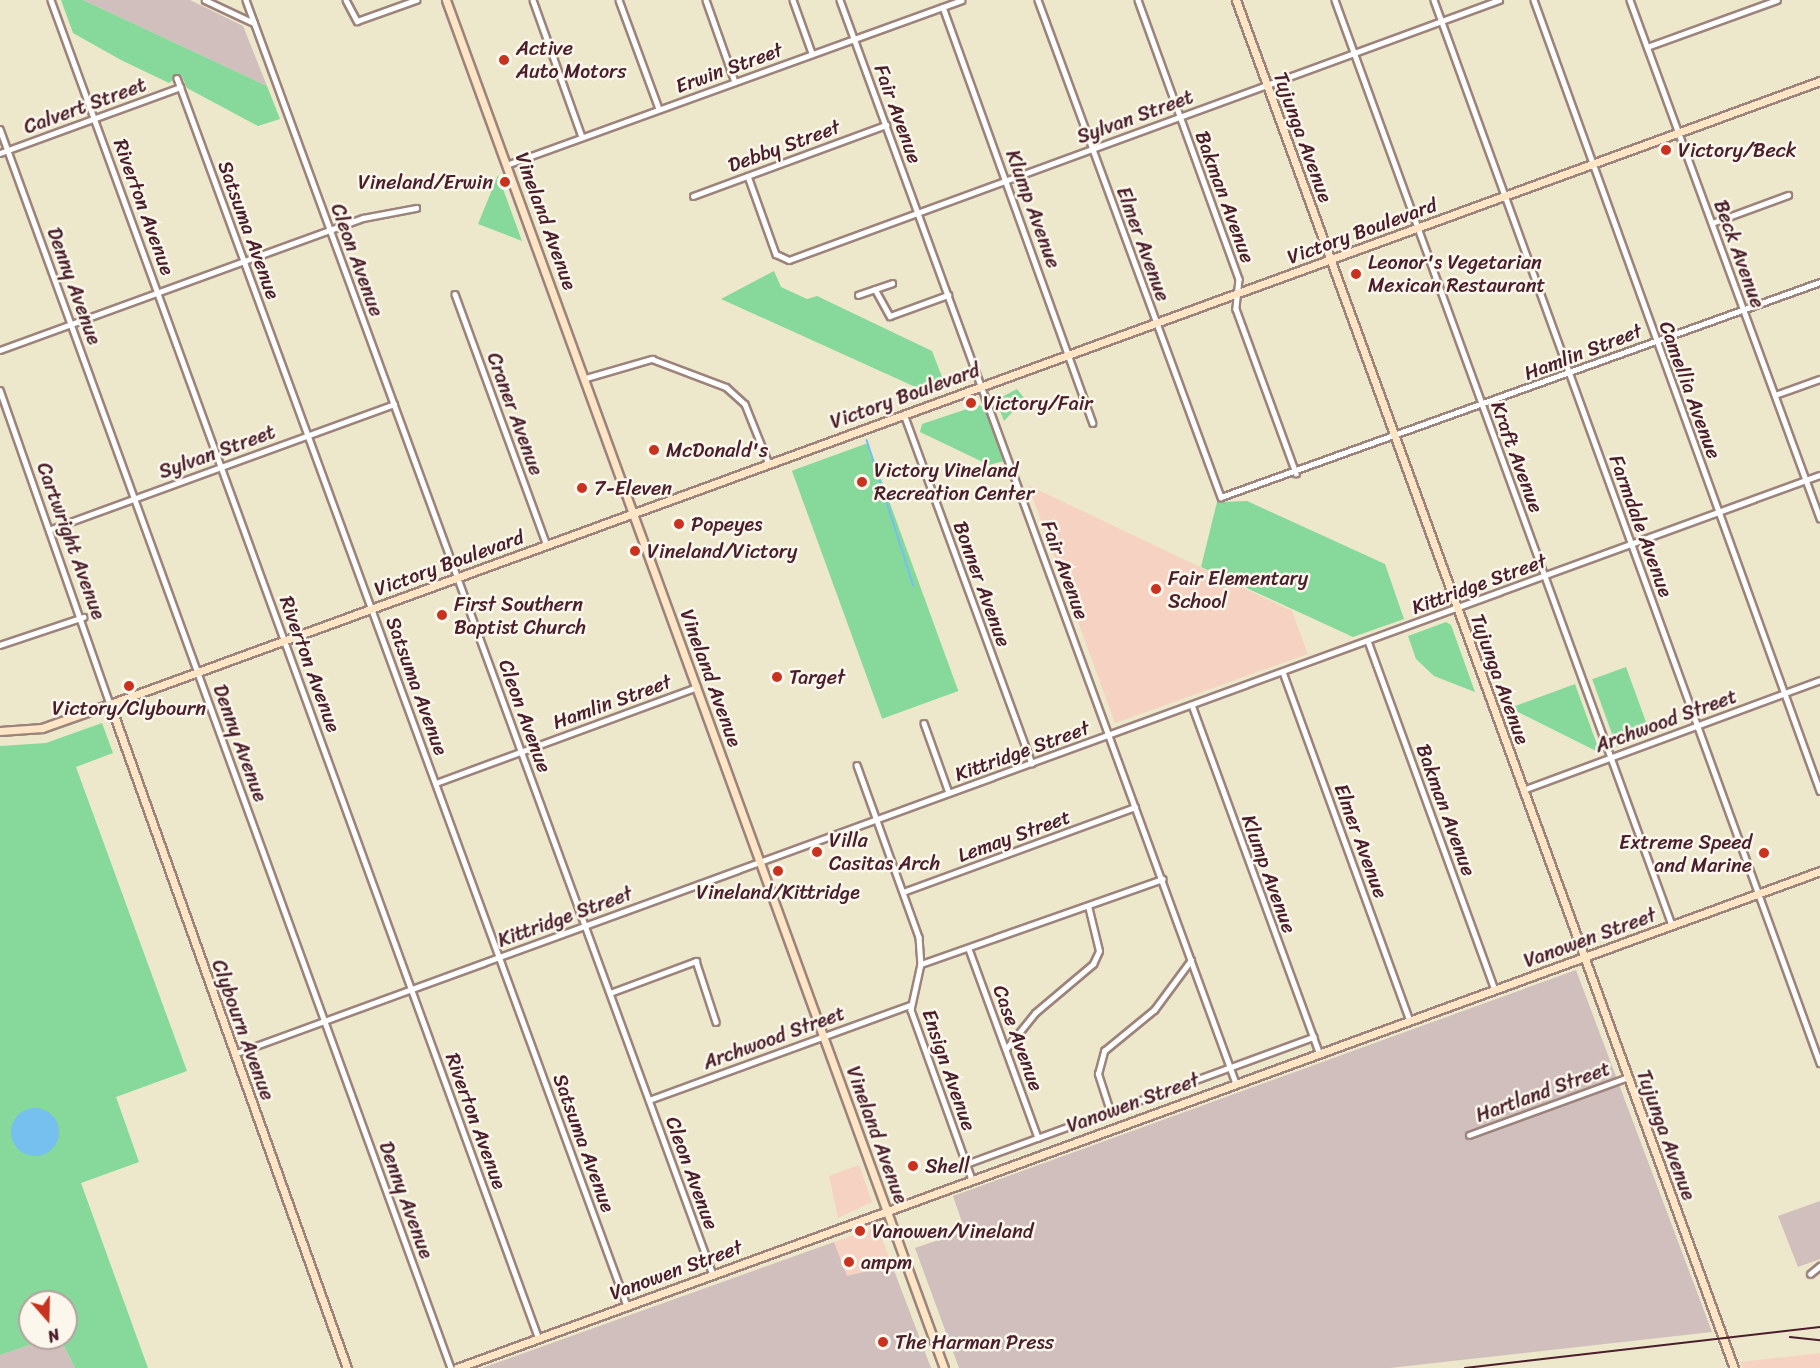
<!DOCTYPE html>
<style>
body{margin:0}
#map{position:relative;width:1820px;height:1368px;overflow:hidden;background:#ede7cb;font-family:Sriracha,sans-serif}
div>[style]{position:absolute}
.built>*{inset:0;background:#f6d2c3}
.industrial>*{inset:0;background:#d1bfbd}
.green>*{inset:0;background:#86d99b;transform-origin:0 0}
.water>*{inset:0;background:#75c0ef}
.round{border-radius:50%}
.stream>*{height:1.5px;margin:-0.75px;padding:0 0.75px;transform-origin:0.75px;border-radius:0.75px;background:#75c0ef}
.roads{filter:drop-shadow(2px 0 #9c837b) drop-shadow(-2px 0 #9c837b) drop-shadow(0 2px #9c837b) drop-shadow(0 -2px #9c837b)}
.street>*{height:4.5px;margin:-2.25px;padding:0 2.25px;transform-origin:2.25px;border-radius:2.25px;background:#fff}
.secondary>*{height:7px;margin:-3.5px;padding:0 3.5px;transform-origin:3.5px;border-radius:3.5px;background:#fde5c5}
.rail>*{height:1.5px;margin:-0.75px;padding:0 0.75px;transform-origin:0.75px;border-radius:0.75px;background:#4a1f2b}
.dots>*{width:16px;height:16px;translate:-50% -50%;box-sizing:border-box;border:3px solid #fbf7ec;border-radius:50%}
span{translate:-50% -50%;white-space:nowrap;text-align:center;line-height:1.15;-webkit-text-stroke:5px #fbf7ec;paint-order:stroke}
.poi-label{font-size:20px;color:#4a1f2b}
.left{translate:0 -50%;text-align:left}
.right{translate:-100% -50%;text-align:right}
.street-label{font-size:20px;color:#4a1f2b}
.north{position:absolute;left:18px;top:1290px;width:60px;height:60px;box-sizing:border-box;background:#fbf7ec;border:2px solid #b4a19f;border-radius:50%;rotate:160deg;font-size:16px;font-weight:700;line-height:24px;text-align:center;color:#4a1f2b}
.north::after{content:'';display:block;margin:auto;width:21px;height:27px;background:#c8321e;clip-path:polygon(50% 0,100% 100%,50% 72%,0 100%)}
</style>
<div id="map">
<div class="built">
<div style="clip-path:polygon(1028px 485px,1292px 611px,1308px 654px,1115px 723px)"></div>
<div style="clip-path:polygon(859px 1165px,872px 1202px,838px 1218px,829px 1176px)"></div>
<div style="clip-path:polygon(877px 1227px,892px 1265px,847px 1276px,834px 1242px)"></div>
<div style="clip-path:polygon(1820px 1353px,1820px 1368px,1743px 1368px,1740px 1362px)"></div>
</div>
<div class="industrial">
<div style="clip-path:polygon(83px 0,190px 0,243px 26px,267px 86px)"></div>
<div style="clip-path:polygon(1576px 970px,1712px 1332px,1390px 1368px,959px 1368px,915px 1248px,965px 1231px,953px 1196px)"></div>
<div style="clip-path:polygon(1820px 1201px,1820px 1259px,1798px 1267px,1778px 1216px)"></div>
<div style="clip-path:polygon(834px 1242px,847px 1276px,892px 1265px,931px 1368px,482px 1368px)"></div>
<div style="clip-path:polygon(50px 1338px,60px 1338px,75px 1368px,0 1368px,0 1355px)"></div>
</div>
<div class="green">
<div style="clip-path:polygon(61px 0,83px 0,267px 86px,280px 119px,258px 126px,187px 88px,181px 74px,169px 83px,121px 60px,73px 33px)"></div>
<div style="clip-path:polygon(498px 175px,522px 241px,478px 224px)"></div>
<div style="clip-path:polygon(774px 271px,781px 287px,807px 299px,817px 296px,932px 351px,944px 382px,922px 390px,721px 299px)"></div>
<div style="clip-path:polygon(1017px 389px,1025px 399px,1004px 421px,996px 400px)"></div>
<div style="clip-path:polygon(979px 405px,985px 408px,1004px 461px,989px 465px,920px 432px,922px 424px)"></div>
<div style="left:868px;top:443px;width:264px;height:81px;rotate:70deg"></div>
<div style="clip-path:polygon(1247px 501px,1385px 564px,1404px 619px,1353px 637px,1201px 567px,1217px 502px)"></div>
<div style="clip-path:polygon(1446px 622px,1451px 625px,1475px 692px,1434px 676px,1416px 659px,1408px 636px)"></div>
<div style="left:1626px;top:667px;width:72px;height:36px;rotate:70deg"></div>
<div style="clip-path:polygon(1575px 684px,1599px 750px,1598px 752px,1510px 708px)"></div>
<div style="clip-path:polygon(102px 723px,113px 753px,76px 767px,187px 1071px,116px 1097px,139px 1162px,81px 1183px,148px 1368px,75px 1368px,60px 1338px,66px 1338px,66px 1302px,30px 1302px,30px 1338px,50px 1338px,0 1355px,0 746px,46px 743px)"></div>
</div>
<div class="water">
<div class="round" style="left:11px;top:1108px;width:48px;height:48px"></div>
</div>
<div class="stream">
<div style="left:867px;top:440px;width:153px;rotate:72.2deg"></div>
</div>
<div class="roads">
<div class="street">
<div style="left:51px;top:0;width:1425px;rotate:69.98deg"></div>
<div style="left:205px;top:0;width:54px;rotate:25.1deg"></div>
<div style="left:246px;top:0;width:1358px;rotate:69.88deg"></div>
<div style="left:346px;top:0;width:24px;rotate:62deg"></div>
<div style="left:357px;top:21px;width:63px;rotate:-19.6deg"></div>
<div style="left:533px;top:0;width:145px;rotate:70.3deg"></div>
<div style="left:619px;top:0;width:116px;rotate:69.8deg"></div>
<div style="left:706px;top:0;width:87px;rotate:70.5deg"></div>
<div style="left:793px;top:0;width:56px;rotate:70.3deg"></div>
<div style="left:840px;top:0;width:1153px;rotate:69.92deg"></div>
<div style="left:1038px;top:0;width:530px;rotate:69.79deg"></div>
<div style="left:1221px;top:497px;width:636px;rotate:-19.74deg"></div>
<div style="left:1138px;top:0;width:297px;rotate:70.1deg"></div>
<div style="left:1239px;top:279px;width:30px;rotate:96deg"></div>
<div style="left:1236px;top:309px;width:175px;rotate:69.9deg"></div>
<div style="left:1335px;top:0;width:984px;rotate:69.98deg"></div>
<div style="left:1434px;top:0;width:1131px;rotate:70.04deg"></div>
<div style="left:1534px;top:0;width:841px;rotate:70.12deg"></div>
<div style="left:1630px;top:0;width:552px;rotate:69.86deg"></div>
<div style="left:943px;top:7px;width:442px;rotate:70.2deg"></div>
<div style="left:1647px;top:47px;width:138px;rotate:-19.9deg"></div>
<div style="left:177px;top:78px;width:1308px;rotate:69.87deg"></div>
<div style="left:0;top:129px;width:1319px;rotate:70deg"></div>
<div style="left:0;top:153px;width:192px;rotate:-20.1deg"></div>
<div style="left:509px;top:164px;width:481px;rotate:-19.9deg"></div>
<div style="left:748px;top:176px;width:83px;rotate:70.3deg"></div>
<div style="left:776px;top:254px;width:14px;rotate:25deg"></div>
<div style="left:789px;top:260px;width:756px;rotate:-20.11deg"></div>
<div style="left:693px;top:196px;width:206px;rotate:-20.2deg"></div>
<div style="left:1712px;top:223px;width:81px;rotate:-20.2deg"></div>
<div style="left:875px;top:289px;width:31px;rotate:61deg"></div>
<div style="left:890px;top:316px;width:62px;rotate:-19.9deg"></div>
<div style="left:455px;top:294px;width:267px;rotate:69.9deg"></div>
<div style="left:858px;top:295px;width:36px;rotate:-19deg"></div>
<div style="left:0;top:350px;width:386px;rotate:-20deg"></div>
<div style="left:363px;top:218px;width:54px;rotate:-10.7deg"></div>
<div style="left:586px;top:378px;width:69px;rotate:-16.1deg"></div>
<div style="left:652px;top:359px;width:79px;rotate:20.7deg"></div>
<div style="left:726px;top:387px;width:25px;rotate:42deg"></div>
<div style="left:745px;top:404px;width:65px;rotate:68.2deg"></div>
<div style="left:0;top:390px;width:333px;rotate:70.7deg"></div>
<div style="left:1775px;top:395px;width:48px;rotate:-19.6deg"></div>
<div style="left:904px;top:414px;width:372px;rotate:69.9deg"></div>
<div style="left:51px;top:529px;width:365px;rotate:-20deg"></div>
<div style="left:1368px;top:641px;width:371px;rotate:70deg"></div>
<div style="left:0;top:645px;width:88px;rotate:-18.6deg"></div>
<div style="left:1283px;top:672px;width:370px;rotate:70deg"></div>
<div style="left:1192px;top:705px;width:370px;rotate:69.9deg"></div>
<div style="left:924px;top:723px;width:74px;rotate:70.3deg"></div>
<div style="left:857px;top:765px;width:183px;rotate:70.2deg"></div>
<div style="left:919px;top:937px;width:27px;rotate:86deg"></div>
<div style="left:921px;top:964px;width:47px;rotate:102.3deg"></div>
<div style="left:911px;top:1010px;width:180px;rotate:70.2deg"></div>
<div style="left:436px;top:783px;width:278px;rotate:-20.2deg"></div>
<div style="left:1523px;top:790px;width:317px;rotate:-20.3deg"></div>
<div style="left:903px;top:892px;width:247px;rotate:-20.1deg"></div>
<div style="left:969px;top:949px;width:201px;rotate:69.9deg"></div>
<div style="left:921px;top:964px;width:256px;rotate:-19.4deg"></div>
<div style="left:610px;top:993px;width:92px;rotate:-20.4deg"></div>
<div style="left:696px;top:961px;width:64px;rotate:71.8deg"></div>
<div style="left:1006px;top:1049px;width:46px;rotate:-51.1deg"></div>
<div style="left:1035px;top:1013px;width:76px;rotate:-40.2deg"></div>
<div style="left:1093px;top:964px;width:14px;rotate:-65deg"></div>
<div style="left:1099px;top:951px;width:46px;rotate:-103.7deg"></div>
<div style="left:234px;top:1054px;width:1688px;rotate:-20.06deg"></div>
<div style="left:649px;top:1100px;width:278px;rotate:-20deg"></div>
<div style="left:1110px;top:1111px;width:39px;rotate:-108deg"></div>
<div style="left:1098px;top:1074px;width:24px;rotate:-75deg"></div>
<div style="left:1104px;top:1051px;width:65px;rotate:-39.4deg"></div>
<div style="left:1154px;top:1010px;width:62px;rotate:-53.5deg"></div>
<div style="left:1469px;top:1135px;width:169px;rotate:-20deg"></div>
<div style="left:966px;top:1164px;width:370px;rotate:-20.1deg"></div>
<div style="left:1810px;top:1274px;width:13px;rotate:-39deg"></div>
</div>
<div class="secondary">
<div style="left:446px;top:0;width:1456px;rotate:70deg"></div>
<div style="left:1236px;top:0;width:1456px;rotate:70deg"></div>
<div style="left:110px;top:704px;width:705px;rotate:70.36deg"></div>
<div style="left:0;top:731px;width:42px;rotate:-4.1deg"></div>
<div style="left:42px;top:728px;width:72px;rotate:-19.4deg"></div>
<div style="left:110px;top:704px;width:1820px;rotate:-20.02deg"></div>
<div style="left:457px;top:1368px;width:1451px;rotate:-20.03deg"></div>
</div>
</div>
<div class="rail">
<div style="left:1790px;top:1337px;width:30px;rotate:6deg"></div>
<div style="left:1465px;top:1368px;width:357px;rotate:-6.6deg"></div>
</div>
<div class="dots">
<div style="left:504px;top:60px;background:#c8321e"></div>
<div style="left:1666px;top:150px;background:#c8321e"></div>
<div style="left:505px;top:182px;background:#c8321e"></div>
<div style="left:1356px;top:274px;background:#c8321e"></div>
<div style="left:971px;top:403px;background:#c8321e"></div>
<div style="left:654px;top:450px;background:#c8321e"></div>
<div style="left:862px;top:482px;background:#c8321e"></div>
<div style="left:582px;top:488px;background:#c8321e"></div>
<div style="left:679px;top:524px;background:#c8321e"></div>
<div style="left:635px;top:551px;background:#c8321e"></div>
<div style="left:1156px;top:589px;background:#c8321e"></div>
<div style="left:442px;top:615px;background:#c8321e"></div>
<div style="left:777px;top:677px;background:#c8321e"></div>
<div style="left:129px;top:686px;background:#c8321e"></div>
<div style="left:817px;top:852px;background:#c8321e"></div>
<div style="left:1764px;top:853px;background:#c8321e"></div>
<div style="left:778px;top:871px;background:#c8321e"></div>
<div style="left:913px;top:1166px;background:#c8321e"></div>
<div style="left:860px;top:1231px;background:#c8321e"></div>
<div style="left:849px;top:1262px;background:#c8321e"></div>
<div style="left:883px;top:1342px;background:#c8321e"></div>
</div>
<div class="poi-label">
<span class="left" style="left:516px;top:60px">Active<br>Auto Motors</span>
<span class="left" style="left:1678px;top:150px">Victory/Beck</span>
<span class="right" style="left:493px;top:182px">Vineland/Erwin</span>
<span class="left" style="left:1368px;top:274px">Leonor's Vegetarian<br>Mexican Restaurant</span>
<span class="left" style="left:983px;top:403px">Victory/Fair</span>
<span class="left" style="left:666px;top:450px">McDonald's</span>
<span class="left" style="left:874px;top:482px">Victory Vineland<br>Recreation Center</span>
<span class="left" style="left:594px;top:488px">7-Eleven</span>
<span class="left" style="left:691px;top:524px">Popeyes</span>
<span class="left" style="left:647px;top:551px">Vineland/Victory</span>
<span class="left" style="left:1168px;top:590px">Fair Elementary<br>School</span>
<span class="left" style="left:454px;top:616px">First Southern<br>Baptist Church</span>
<span class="left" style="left:789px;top:677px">Target</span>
<span style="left:129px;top:708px">Victory/Clybourn</span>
<span class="left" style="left:829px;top:852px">Villa<br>Casitas Arch</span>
<span class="right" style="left:1752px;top:854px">Extreme Speed<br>and Marine</span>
<span style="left:778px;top:892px">Vineland/Kittridge</span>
<span class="left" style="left:925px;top:1166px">Shell</span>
<span class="left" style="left:872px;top:1231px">Vanowen/Vineland</span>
<span class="left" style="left:861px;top:1262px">ampm</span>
<span class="left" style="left:895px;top:1342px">The Harman Press</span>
</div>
<div class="street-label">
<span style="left:729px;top:68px;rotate:-20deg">Erwin Street</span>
<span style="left:85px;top:106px;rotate:-20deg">Calvert Street</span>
<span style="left:898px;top:114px;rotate:70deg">Fair Avenue</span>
<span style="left:1135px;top:117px;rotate:-20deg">Sylvan Street</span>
<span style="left:1303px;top:137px;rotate:70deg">Tujunga Avenue</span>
<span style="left:784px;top:146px;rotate:-20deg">Debby Street</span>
<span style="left:1225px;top:197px;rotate:70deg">Bakman Avenue</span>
<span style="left:144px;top:207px;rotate:70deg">Riverton Avenue</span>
<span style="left:1033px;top:209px;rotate:70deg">Klump Avenue</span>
<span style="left:546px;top:221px;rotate:70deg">Vineland Avenue</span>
<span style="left:249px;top:230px;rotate:70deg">Satsuma Avenue</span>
<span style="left:1362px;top:231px;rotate:-20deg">Victory Boulevard</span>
<span style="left:1143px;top:244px;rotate:70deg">Elmer Avenue</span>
<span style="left:1739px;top:254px;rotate:70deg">Beck Avenue</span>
<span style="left:357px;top:260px;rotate:70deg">Cleon Avenue</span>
<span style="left:74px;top:286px;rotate:70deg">Denny Avenue</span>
<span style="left:1583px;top:352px;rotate:-21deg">Hamlin Street</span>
<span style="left:1690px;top:390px;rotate:70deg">Camellia Avenue</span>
<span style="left:905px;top:396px;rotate:-20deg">Victory Boulevard</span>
<span style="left:515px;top:414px;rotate:70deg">Craner Avenue</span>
<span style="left:217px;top:452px;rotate:-20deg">Sylvan Street</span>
<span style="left:1517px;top:457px;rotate:70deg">Kraft Avenue</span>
<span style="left:1641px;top:526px;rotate:70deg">Farmdale Avenue</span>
<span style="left:71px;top:541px;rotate:70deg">Cartwright Avenue</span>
<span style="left:449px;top:563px;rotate:-20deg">Victory Boulevard</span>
<span style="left:1065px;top:570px;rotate:70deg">Fair Avenue</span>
<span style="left:982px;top:584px;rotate:70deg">Bonner Avenue</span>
<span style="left:1479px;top:584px;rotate:-20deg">Kittridge Street</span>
<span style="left:310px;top:664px;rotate:70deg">Riverton Avenue</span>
<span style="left:711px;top:678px;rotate:70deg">Vineland Avenue</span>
<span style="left:1500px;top:679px;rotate:70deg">Tujunga Avenue</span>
<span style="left:417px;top:686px;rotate:70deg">Satsuma Avenue</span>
<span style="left:612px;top:702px;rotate:-20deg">Hamlin Street</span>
<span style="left:525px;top:716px;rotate:70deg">Cleon Avenue</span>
<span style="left:1666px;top:721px;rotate:-20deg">Archwood Street</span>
<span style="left:240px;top:743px;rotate:70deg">Denny Avenue</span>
<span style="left:1022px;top:751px;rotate:-20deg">Kittridge Street</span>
<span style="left:1446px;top:810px;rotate:70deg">Bakman Avenue</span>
<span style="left:1014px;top:836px;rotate:-20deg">Lemay Street</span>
<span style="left:1361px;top:841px;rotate:70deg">Elmer Avenue</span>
<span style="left:1269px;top:874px;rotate:70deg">Klump Avenue</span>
<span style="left:565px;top:917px;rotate:-20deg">Kittridge Street</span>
<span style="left:1590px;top:938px;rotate:-20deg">Vanowen Street</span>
<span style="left:243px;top:1030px;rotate:70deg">Clybourn Avenue</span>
<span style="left:774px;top:1038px;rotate:-20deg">Archwood Street</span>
<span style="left:1018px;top:1038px;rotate:70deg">Case Avenue</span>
<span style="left:949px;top:1070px;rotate:71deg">Ensign Avenue</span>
<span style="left:1543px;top:1092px;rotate:-20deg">Hartland Street</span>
<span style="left:1133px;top:1103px;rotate:-20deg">Vanowen Street</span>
<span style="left:476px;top:1121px;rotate:70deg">Riverton Avenue</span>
<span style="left:877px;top:1135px;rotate:70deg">Vineland Avenue</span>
<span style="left:1666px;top:1135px;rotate:70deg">Tujunga Avenue</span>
<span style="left:584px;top:1143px;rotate:70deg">Satsuma Avenue</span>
<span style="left:692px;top:1173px;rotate:70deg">Cleon Avenue</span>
<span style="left:406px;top:1200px;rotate:70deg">Denny Avenue</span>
<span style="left:676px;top:1270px;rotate:-20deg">Vanowen Street</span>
</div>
<div class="north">N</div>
</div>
